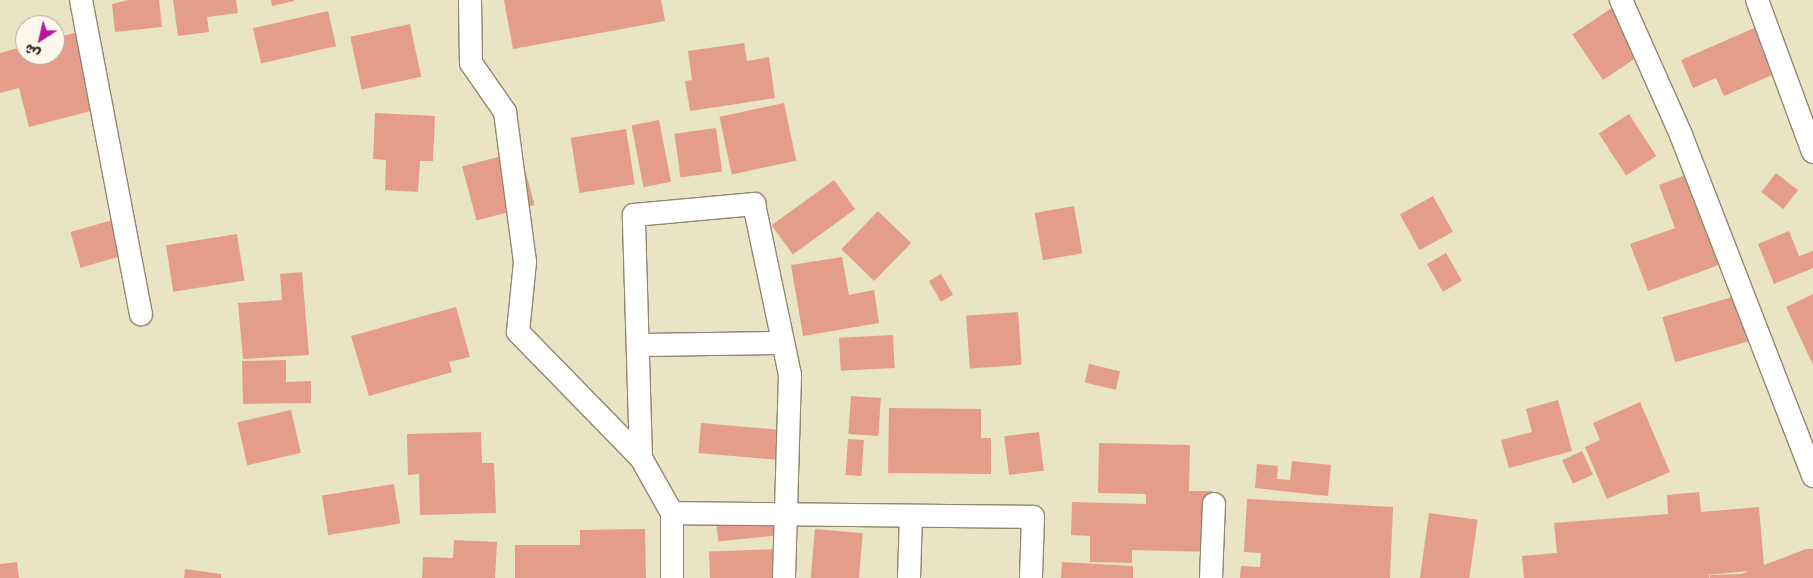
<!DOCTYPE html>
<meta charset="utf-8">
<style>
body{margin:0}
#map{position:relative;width:1813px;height:578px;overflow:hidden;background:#e9e4c4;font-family:"Playpen Sans","Playpen Sans Arabic",sans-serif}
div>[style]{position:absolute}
.building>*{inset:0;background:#e59d8b;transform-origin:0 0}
.roads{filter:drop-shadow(1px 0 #928771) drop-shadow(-1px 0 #928771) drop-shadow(0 1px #928771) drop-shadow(0 -1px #928771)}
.street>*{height:22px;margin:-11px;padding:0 11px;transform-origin:11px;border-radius:11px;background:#fff}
span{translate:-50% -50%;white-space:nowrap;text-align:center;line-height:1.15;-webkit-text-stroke:4px #fbf7ec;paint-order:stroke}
.north{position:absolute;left:15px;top:15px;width:50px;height:50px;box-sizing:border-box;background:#fbf7ec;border:1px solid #aea59a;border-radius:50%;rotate:215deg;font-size:14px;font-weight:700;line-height:20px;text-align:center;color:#3b2a1e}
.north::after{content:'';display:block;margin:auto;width:18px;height:22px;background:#b5179e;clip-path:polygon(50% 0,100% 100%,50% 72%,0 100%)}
</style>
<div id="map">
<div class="building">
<div style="clip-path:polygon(128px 0,159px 0,162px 27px,115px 32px,112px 4px)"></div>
<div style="clip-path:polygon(173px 0,236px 0,238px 13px,207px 17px,209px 32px,178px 36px)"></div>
<div style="clip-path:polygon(271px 0,294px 0,294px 1px,272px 6px)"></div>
<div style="clip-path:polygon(504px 0,661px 0,665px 21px,513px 49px)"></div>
<div style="left:1613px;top:7px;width:55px;height:49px;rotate:56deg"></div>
<div style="left:328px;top:11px;width:36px;height:77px;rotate:77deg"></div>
<div style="clip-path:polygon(1768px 22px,1788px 68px,1724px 96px,1716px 78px,1693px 88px,1681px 60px)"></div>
<div style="left:410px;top:24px;width:54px;height:61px;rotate:78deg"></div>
<div style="clip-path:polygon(94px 28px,114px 105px,29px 127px,19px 88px,0 93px,0 53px,25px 46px,25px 55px,55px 55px,55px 38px)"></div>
<div style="clip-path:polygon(744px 43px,747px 61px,769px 57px,775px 98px,690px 111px,685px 81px,692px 80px,688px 51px)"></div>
<div style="left:784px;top:103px;width:59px;height:66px;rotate:78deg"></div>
<div style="clip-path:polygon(375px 113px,435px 116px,433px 161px,420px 161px,418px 192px,385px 190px,386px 160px,373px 159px)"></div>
<div style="left:1629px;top:114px;width:50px;height:36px;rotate:57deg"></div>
<div style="left:659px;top:120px;width:63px;height:28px;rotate:79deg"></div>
<div style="left:716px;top:128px;width:44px;height:42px;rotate:82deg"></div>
<div style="left:626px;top:129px;width:56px;height:56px;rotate:81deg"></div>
<div style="left:520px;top:151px;width:56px;height:60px;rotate:75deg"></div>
<div style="clip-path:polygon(1699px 170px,1732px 260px,1648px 291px,1630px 244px,1675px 228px,1659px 185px)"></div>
<div style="left:1776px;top:173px;width:28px;height:24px;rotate:38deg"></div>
<div style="left:834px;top:180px;width:36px;height:77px;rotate:54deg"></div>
<div style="left:1433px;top:196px;width:41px;height:38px;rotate:61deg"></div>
<div style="left:1074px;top:206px;width:48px;height:40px;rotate:80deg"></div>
<div style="left:878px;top:211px;width:46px;height:53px;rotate:44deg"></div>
<div style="left:130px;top:215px;width:37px;height:62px;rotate:74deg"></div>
<div style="clip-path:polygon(1789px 231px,1799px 256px,1813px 251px,1813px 268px,1774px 284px,1758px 244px)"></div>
<div style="left:237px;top:234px;width:47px;height:72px;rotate:81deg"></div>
<div style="left:1446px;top:253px;width:32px;height:22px;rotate:60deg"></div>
<div style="clip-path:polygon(842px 257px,849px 295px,874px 290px,879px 323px,803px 336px,791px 265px)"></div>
<div style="clip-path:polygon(302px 272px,309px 355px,243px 359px,238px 303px,282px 300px,280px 274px)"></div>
<div style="left:941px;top:274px;width:24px;height:14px;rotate:60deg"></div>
<div style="left:1743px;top:294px;width:47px;height:84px;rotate:74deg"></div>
<div style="clip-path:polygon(1813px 294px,1813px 365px,1786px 307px)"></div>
<div style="clip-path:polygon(456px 307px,470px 357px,449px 362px,452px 372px,369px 396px,351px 336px)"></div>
<div style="left:1018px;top:312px;width:53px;height:52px;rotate:86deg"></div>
<div style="left:893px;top:335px;width:33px;height:54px;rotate:87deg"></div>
<div style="clip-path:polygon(286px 360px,286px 382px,311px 381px,311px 403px,243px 404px,242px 361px)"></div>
<div style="left:1089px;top:364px;width:32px;height:19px;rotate:13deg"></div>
<div style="left:851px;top:396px;width:30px;height:38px;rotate:4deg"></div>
<div style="clip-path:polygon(1558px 400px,1572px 451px,1509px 468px,1501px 440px,1532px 432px,1526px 409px)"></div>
<div style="clip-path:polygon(1640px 402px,1670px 472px,1607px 499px,1585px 447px,1600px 440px,1593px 423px)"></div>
<div style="clip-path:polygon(889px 408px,981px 409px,981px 438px,991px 438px,991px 474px,888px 473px)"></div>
<div style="left:291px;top:410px;width:44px;height:55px;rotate:77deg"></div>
<div style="left:701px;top:423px;width:88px;height:30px;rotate:5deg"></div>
<div style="clip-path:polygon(481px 432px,482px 463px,494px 463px,496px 513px,420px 515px,419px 474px,408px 475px,407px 434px)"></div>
<div style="left:1039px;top:432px;width:39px;height:35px;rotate:83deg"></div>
<div style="left:848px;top:439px;width:16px;height:36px;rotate:4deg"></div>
<div style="clip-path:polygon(1099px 443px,1190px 445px,1189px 491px,1213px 491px,1212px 552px,1132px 550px,1132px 563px,1090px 562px,1090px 536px,1071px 535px,1072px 502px,1146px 504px,1146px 494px,1098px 493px)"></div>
<div style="left:1582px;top:451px;width:26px;height:22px;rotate:65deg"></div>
<div style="clip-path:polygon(1292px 461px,1331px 465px,1328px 496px,1255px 488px,1257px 464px,1278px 466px,1277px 479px,1290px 480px)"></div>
<div style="left:394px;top:484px;width:40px;height:73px;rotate:81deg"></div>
<div style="clip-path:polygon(1699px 492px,1701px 512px,1759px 507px,1764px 565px,1806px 549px,1813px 549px,1813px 578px,1710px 578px,1710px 575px,1741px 574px,1749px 571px,1705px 575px,1709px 575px,1709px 578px,1524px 578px,1522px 556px,1557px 553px,1554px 523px,1668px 514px,1667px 495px)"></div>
<div style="clip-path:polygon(1247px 499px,1393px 507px,1390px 578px,1240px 578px,1241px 566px,1260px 567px,1261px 553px,1244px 552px)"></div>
<div style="left:1429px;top:513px;width:49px;height:66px;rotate:8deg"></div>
<div style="left:779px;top:517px;width:18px;height:63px;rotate:84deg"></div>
<div style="clip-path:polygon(645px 529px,646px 578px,515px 578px,515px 545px,580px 545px,580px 530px)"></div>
<div style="left:815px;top:529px;width:48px;height:49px;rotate:5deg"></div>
<div style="clip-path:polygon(454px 540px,497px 542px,495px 578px,422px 578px,423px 557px,453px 558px)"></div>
<div style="left:781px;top:549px;width:29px;height:72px;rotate:88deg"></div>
<div style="clip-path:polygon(17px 562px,19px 578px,0 578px,0 564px)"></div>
<div style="clip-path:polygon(1062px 562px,1133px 566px,1133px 578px,1061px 578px)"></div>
<div style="clip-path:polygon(185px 569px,221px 574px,221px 578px,184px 578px)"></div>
</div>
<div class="roads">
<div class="street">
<div style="left:81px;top:0;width:320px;rotate:79.2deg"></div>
<div style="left:470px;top:0;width:63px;rotate:89.1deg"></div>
<div style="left:471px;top:63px;width:60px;rotate:55.2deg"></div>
<div style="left:505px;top:112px;width:151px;rotate:82.4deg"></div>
<div style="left:525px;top:262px;width:70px;rotate:95.7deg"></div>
<div style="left:518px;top:332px;width:176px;rotate:45.7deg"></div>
<div style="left:1621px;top:0;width:148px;rotate:66deg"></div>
<div style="left:1681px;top:135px;width:366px;rotate:68.8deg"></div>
<div style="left:1757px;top:0;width:162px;rotate:69.8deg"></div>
<div style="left:638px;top:345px;width:145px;rotate:-0.8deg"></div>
<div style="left:672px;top:513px;width:361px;rotate:0.6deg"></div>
<div style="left:1033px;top:517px;width:61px;rotate:91.9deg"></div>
<div style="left:672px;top:578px;width:65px;rotate:-90deg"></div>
<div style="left:672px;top:513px;width:63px;rotate:-119.4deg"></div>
<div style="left:641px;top:458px;width:243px;rotate:-91.7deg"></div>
<div style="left:634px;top:215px;width:121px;rotate:-5.2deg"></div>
<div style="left:754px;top:204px;width:175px;rotate:78.1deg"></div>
<div style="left:790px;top:375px;width:203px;rotate:91.7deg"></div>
<div style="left:909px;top:578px;width:62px;rotate:-88.2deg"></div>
<div style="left:1211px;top:578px;width:74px;rotate:-87.7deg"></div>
</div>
</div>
<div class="north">ش</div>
</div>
